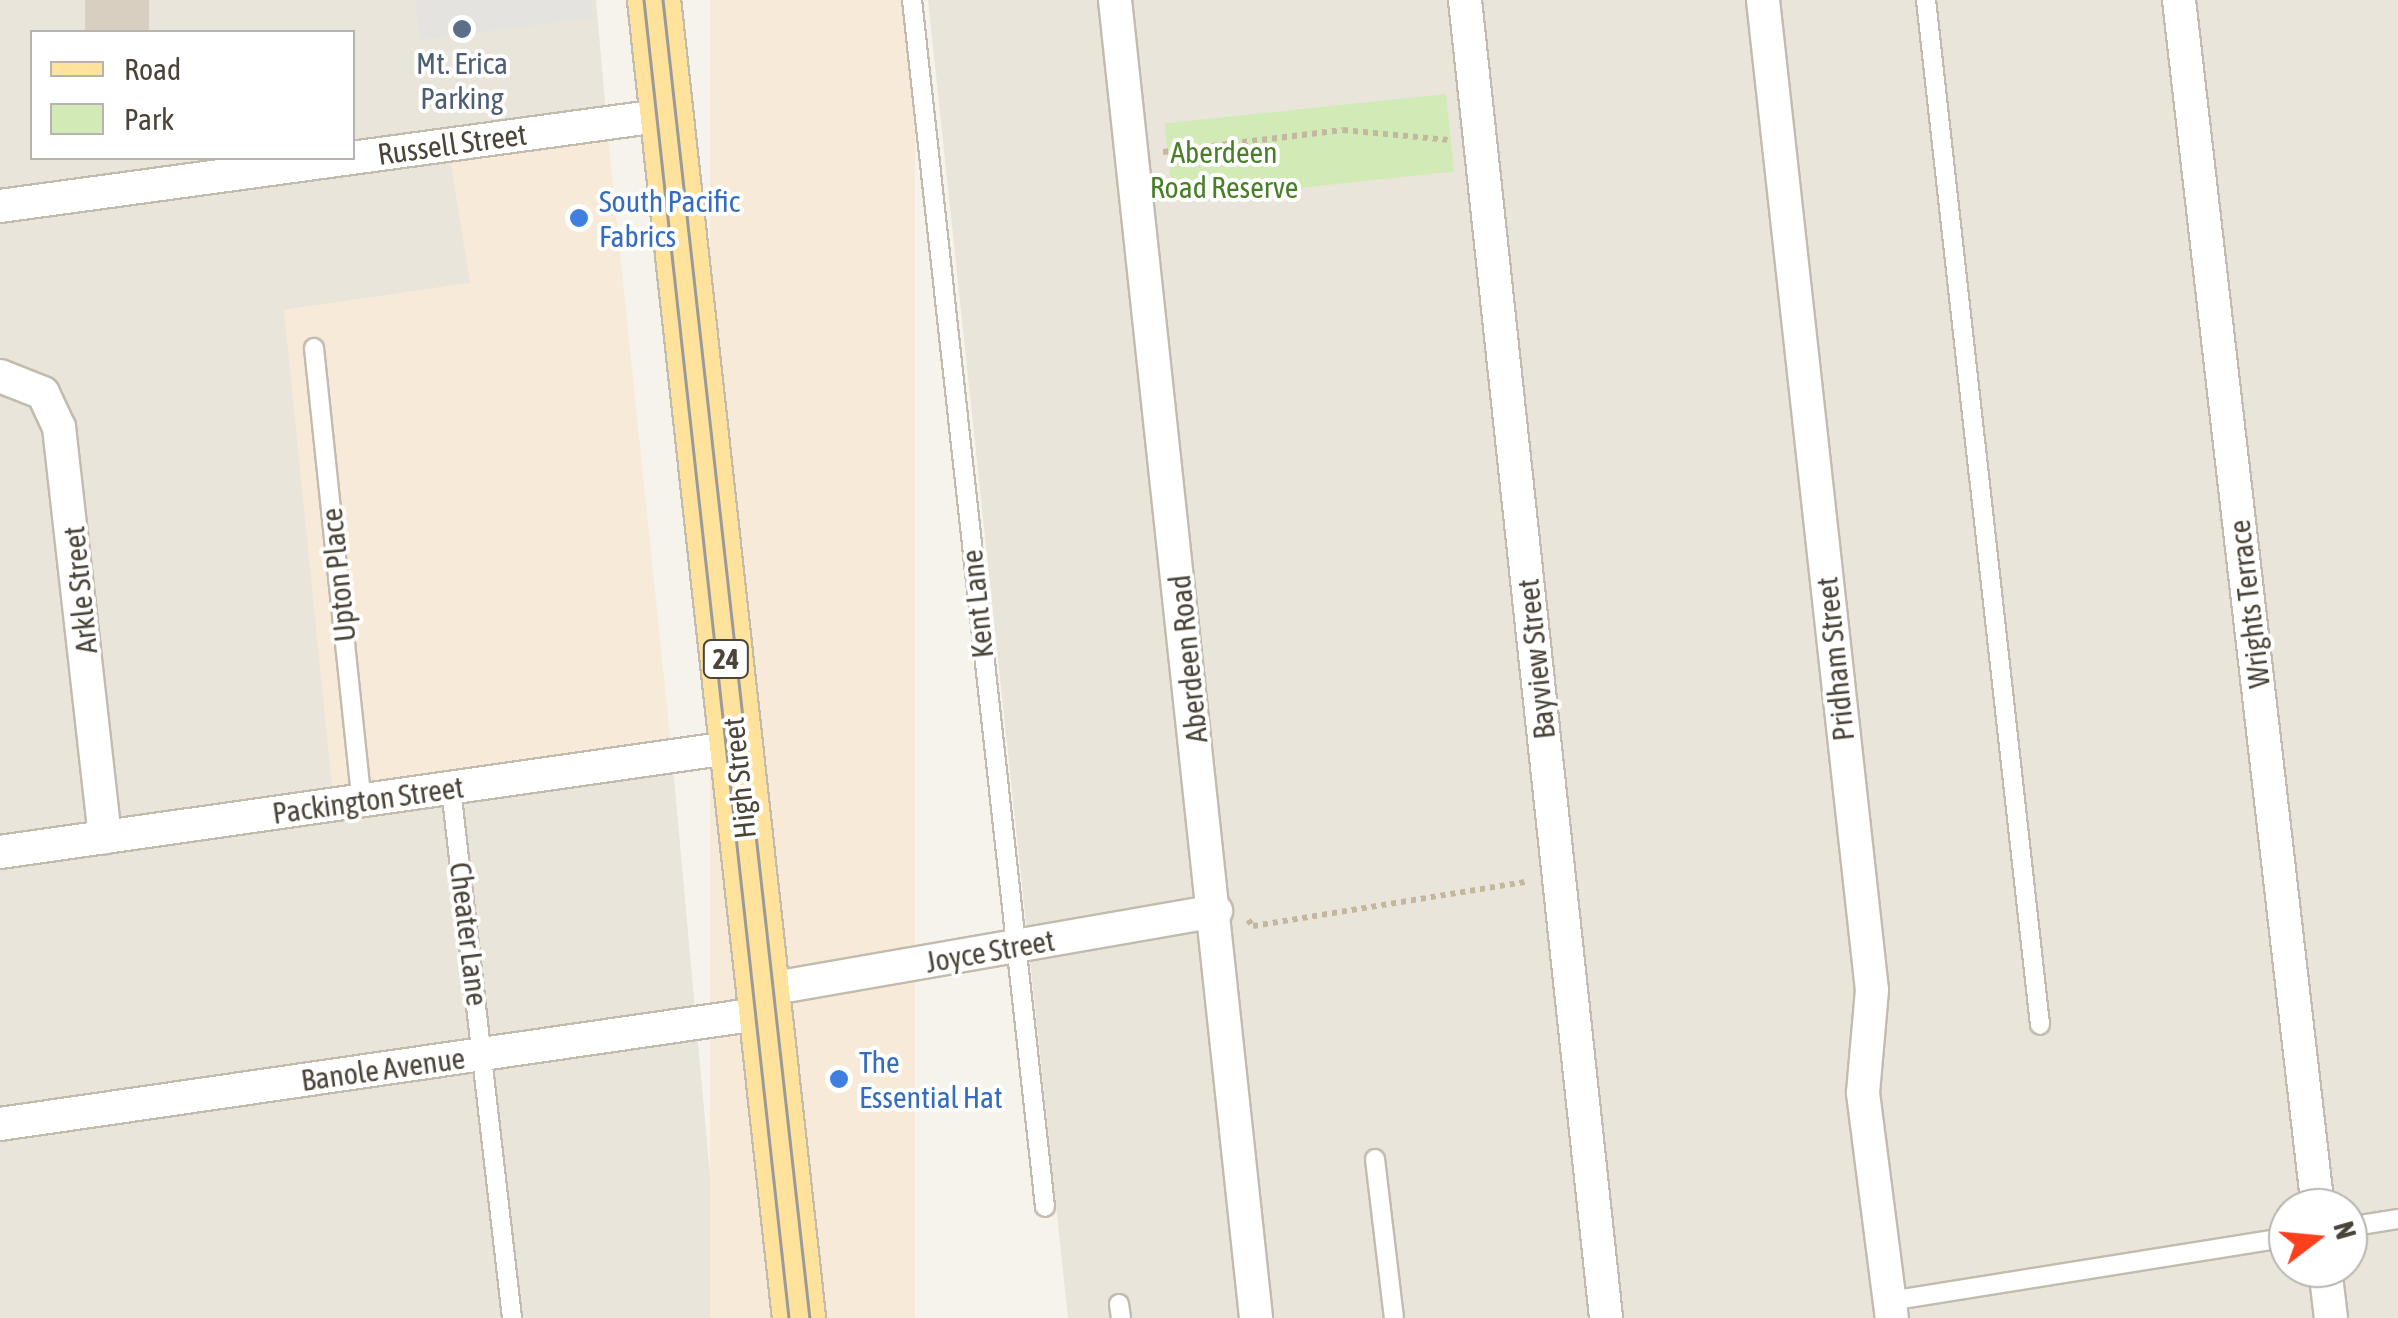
<!DOCTYPE html>
<style>
body{margin:0}
#map{position:relative;width:2398px;height:1318px;overflow:hidden;background:#f6f3ec;font-family:"Asap Condensed",sans-serif}
div>[style]{position:absolute}
.residential>*{inset:0;background:#eae5da}
.commercial>*{inset:0;background:#f7ead8;transform-origin:0 0}
.green>*{inset:0;background:#d2eab5;transform-origin:0 0}
.parking>*{inset:0;background:#e5e3e0}
.building>*{inset:0;background:#d8cfc1;transform-origin:0 0}
.path>*{height:6px;margin-top:-3px;transform-origin:0;background:repeating-linear-gradient(90deg,#c4b79f 0 5px,transparent 0 10px)}
.roads{filter:drop-shadow(2px 0 #c2bbae) drop-shadow(-2px 0 #c2bbae) drop-shadow(0 2px #c2bbae) drop-shadow(0 -2px #c2bbae)}
.service>*{height:18px;margin:-9px;padding:0 9px;transform-origin:9px;border-radius:9px;background:#fff}
.minor>*{height:32px;margin:-16px;padding:0 16px;transform-origin:16px;border-radius:16px;background:#fff}
.primary>*{height:52px;margin:-26px;padding:0 26px;transform-origin:26px;border-radius:26px;background:#ffe39c}
.tram>*{height:2.5px;margin:-1.25px;padding:0 1.25px;transform-origin:1.25px;border-radius:1.25px;background:#9a9a9a}
.dots>*{width:28px;height:28px;translate:-50% -50%;box-sizing:border-box;border:5px solid #fff;border-radius:50%}
span{translate:-50% -50%;white-space:nowrap;text-align:center;line-height:1.15;-webkit-text-stroke:8px #fff;paint-order:stroke}
.shield-label span{padding:2px 8px;background:#fff;border:2px solid;border-radius:8px;-webkit-text-stroke-width:0}
.shield-label{font-size:28px;color:#4b4439;font-weight:700}
.service-label{font-size:30px;color:#4e5e75}
.street-label{font-size:30px;color:#4b4439}
.park-label{font-size:30px;color:#4a7f2a}
.shop-label{font-size:30px;color:#366cbe}
.left{translate:0 -50%;text-align:left}
.legend{position:absolute;left:30px;top:30px;width:325px;height:130px;box-sizing:border-box;background:#fff;border:2px solid #b7b4b0;margin:0;padding:12px 18px;list-style:none;font-size:30px;color:#4b4439}
.legend li{display:flex;align-items:center;gap:20px;height:50px}
.legend b{width:50px;border:2px solid #b7b4b0}
.north{position:absolute;left:2268px;top:1188px;width:100px;height:100px;box-sizing:border-box;background:#fff;border:2px solid #b7b4b0;border-radius:50%;rotate:74deg;font-size:28px;font-weight:700;line-height:40px;text-align:center;color:#4b4439}
.north::after{content:'';display:block;margin:auto;width:35px;height:45px;background:#fc3f1d;clip-path:polygon(50% 0,100% 100%,50% 72%,0 100%)}
</style>
<div id="map">
<div class="residential">
<div style="clip-path:polygon(evenodd,0 0,596px 0,608px 137px,450px 151px,471px 283px,284px 310px,671px 745px,723px 1318px,0 1318px,0 0,32px 32px,352px 32px,352px 158px,32px 158px,32px 32px)"></div>
<div style="clip-path:polygon(evenodd,928px 0,2398px 0,2398px 1318px,1068px 1318px,928px 0,2288px 1208px,2348px 1208px,2348px 1268px,2288px 1268px,2288px 1208px)"></div>
</div>
<div class="commercial">
<div style="left:710px;top:0;width:205px;height:1326px"></div>
<div style="clip-path:polygon(608px 137px,671px 745px,332px 787px,284px 310px,470px 283px,449px 151px)"></div>
</div>
<div class="green">
<div style="left:1446px;top:94px;width:78px;height:283px;rotate:84deg"></div>
</div>
<div class="parking">
<div style="clip-path:polygon(415px 0,591px 0,593px 18px,420px 40px)"></div>
</div>
<div class="building">
<div style="left:85px;top:0;width:64px;height:32px"></div>
</div>
<div class="path">
<div style="left:1163px;top:152px;width:181px;rotate:-7deg"></div>
<div style="left:1343px;top:130px;width:105px;rotate:5.4deg"></div>
<div style="left:1248px;top:920px;width:8px;rotate:50deg"></div>
<div style="left:1253px;top:926px;width:276px;rotate:-9.2deg"></div>
</div>
<div class="roads">
<div class="service">
<div style="left:912px;top:0;width:1214px;rotate:83.71deg"></div>
<div style="left:1926px;top:0;width:1031px;rotate:83.65deg"></div>
<div style="left:314px;top:348px;width:456px;rotate:84deg"></div>
<div style="left:451px;top:789px;width:533px;rotate:83.42deg"></div>
<div style="left:1375px;top:1159px;width:160px;rotate:83.2deg"></div>
<div style="left:2348px;top:1227px;width:51px;rotate:-9.1deg"></div>
<div style="left:1890px;top:1301px;width:403px;rotate:-9.1deg"></div>
<div style="left:1119px;top:1304px;width:14px;rotate:82deg"></div>
</div>
<div class="minor">
<div style="left:1115px;top:0;width:1326px;rotate:83.89deg"></div>
<div style="left:1465px;top:0;width:1326px;rotate:83.89deg"></div>
<div style="left:1763px;top:0;width:996px;rotate:83.72deg"></div>
<div style="left:1872px;top:990px;width:103px;rotate:95deg"></div>
<div style="left:1863px;top:1093px;width:227px;rotate:82.7deg"></div>
<div style="left:2179px;top:0;width:1216px;rotate:83.44deg"></div>
<div style="left:0;top:206px;width:672px;rotate:-7.78deg"></div>
<div style="left:0;top:376px;width:46px;rotate:21.6deg"></div>
<div style="left:43px;top:393px;width:38px;rotate:65deg"></div>
<div style="left:59px;top:427px;width:413px;rotate:83.6deg"></div>
<div style="left:0;top:852px;width:743px;rotate:-8.12deg"></div>
<div style="left:763px;top:990px;width:460px;rotate:-9.9deg"></div>
<div style="left:0;top:1124px;width:773px;rotate:-8.26deg"></div>
<div style="left:2325px;top:1268px;width:50px;rotate:83.2deg"></div>
</div>
<div class="primary">
<div style="left:654px;top:0;width:1326px;rotate:83.72deg"></div>
</div>
</div>
<div class="tram">
<div style="left:644px;top:0;width:1326px;rotate:83.72deg"></div>
<div style="left:663px;top:0;width:1326px;rotate:83.64deg"></div>
</div>
<div class="dots">
<div style="left:462px;top:29px;background:#5c6f8a"></div>
<div style="left:579px;top:218px;background:#3f7fe0"></div>
<div style="left:839px;top:1079px;background:#3f7fe0"></div>
</div>
<div class="shield-label">
<span style="left:726px;top:659px">24</span>
</div>
<div class="service-label">
<span style="left:462px;top:80px">Mt. Erica<br>Parking</span>
</div>
<div class="street-label">
<span style="left:452px;top:144px;rotate:-8deg">Russell Street</span>
<span style="left:338px;top:575px;rotate:-96deg">Upton Place</span>
<span style="left:80px;top:590px;rotate:-96deg">Arkle Street</span>
<span style="left:977px;top:604px;rotate:-96deg">Kent Lane</span>
<span style="left:2249px;top:604px;rotate:-97deg">Wrights Terrace</span>
<span style="left:1188px;top:659px;rotate:-96deg">Aberdeen Road</span>
<span style="left:1536px;top:659px;rotate:-96deg">Bayview Street</span>
<span style="left:1835px;top:659px;rotate:-96deg">Pridham Street</span>
<span style="left:739px;top:778px;rotate:-96deg">High Street</span>
<span style="left:368px;top:800px;rotate:-8deg">Packington Street</span>
<span style="left:469px;top:934px;rotate:83deg">Cheater Lane</span>
<span style="left:990px;top:951px;rotate:-10deg">Joyce Street</span>
<span style="left:383px;top:1069px;rotate:-8deg">Banole Avenue</span>
</div>
<div class="park-label">
<span style="left:1224px;top:169px">Aberdeen<br>Road Reserve</span>
</div>
<div class="shop-label">
<span class="left" style="left:599px;top:218px">South Pacific<br>Fabrics</span>
<span class="left" style="left:859px;top:1079px">The<br>Essential Hat</span>
</div>
<ul class="legend">
<li><b style="height:12px;background:#ffe39c"></b>Road</li>
<li><b style="height:28px;background:#d2eab5"></b>Park</li>
</ul>
<div class="north">N</div>
</div>
